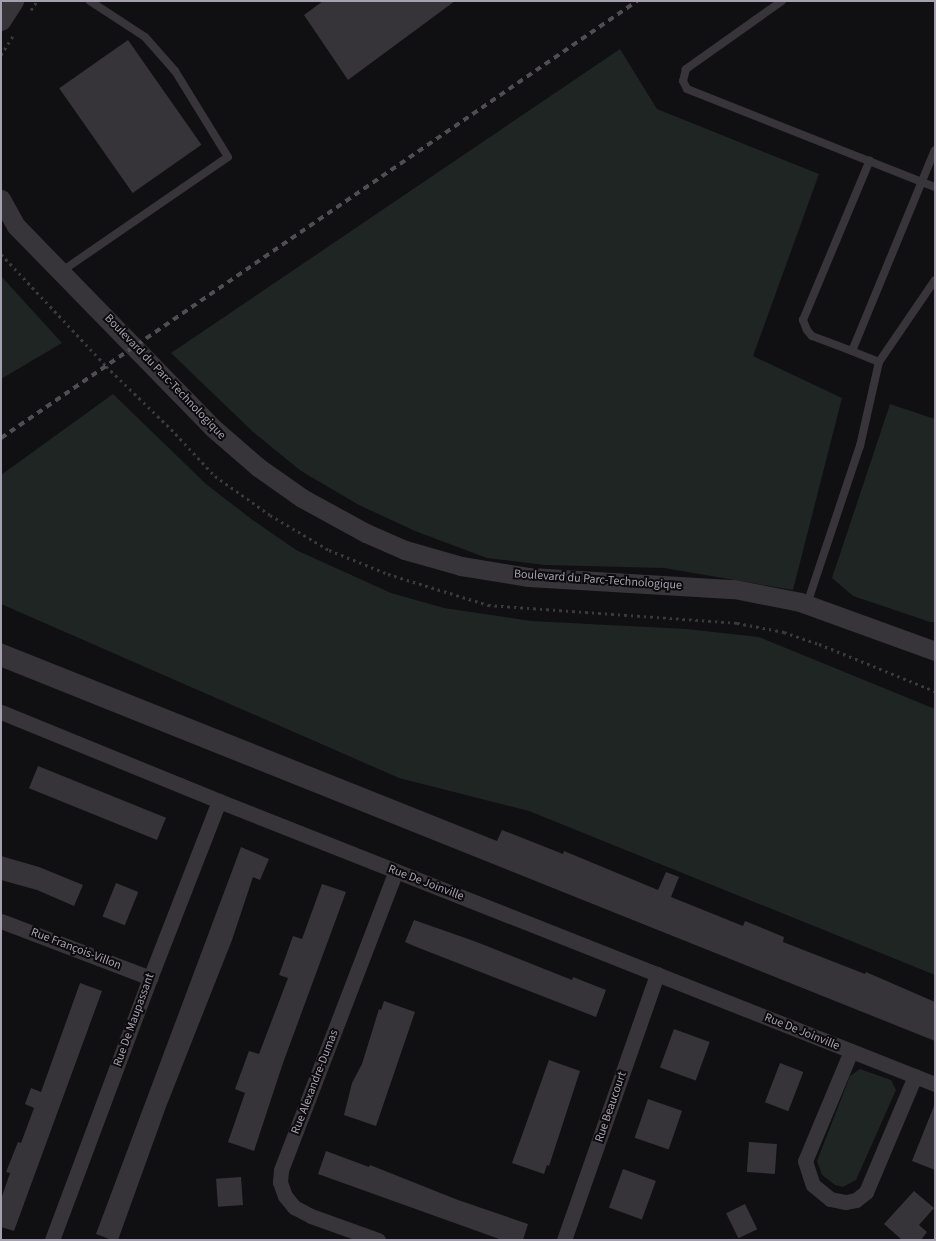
<!DOCTYPE html>
<meta charset="utf-8">
<style>
body{margin:0}
#map{position:relative;width:936px;height:1241px;overflow:hidden;background:#100f11;font-family:"Source Sans 3",sans-serif}
div>[style]{position:absolute}
.green>*{inset:0;background:#1e2523}
.building>*{inset:0;background:#363438;transform-origin:0 0}
.path>*{height:3px;margin-top:-1.5px;transform-origin:0;background:repeating-linear-gradient(90deg,#3b393e 0 2.5px,transparent 0 6.5px)}
.service>*{height:8px;margin:-4px;padding:0 4px;transform-origin:4px;border-radius:4px;background:#38353a}
.minor>*{height:15px;margin:-7.5px;padding:0 7.5px;transform-origin:7.5px;border-radius:7.5px;background:#38353a}
.tertiary>*{height:19px;margin:-9.5px;padding:0 9.5px;transform-origin:9.5px;border-radius:9.5px;background:#38353a}
.rail>*{height:4px;margin-top:-2px;transform-origin:0;background:repeating-linear-gradient(90deg,#504d54 0 6px,transparent 0 11px)}
span{translate:-50% -50%;white-space:nowrap;text-align:center;line-height:1.15;-webkit-text-stroke:4px #0b0a0c;paint-order:stroke}
.street-label{font-size:12px;color:#a6a1b0}
.frame{position:absolute;inset:0;border:2px solid #a6a1b0;pointer-events:none}
</style>
<div id="map">
<div class="green">
<div style="clip-path:polygon(620px 49px,657px 109px,819px 174px,753px 356px,842px 398px,793px 590px,664px 568px,545px 565px,487px 558px,415px 531px,359px 505px,301px 471px,252px 431px,171px 353px)"></div>
<div style="clip-path:polygon(1px 276px,62px 343px,1px 379px)"></div>
<div style="clip-path:polygon(113px 394px,206px 484px,250px 518px,296px 550px,391px 593px,444px 608px,531px 621px,687px 629px,759px 637px,935px 709px,935px 975px,529px 811px,399px 778px,1px 604px,1px 475px)"></div>
<div style="clip-path:polygon(890px 404px,935px 419px,935px 622px,930px 622px,853px 596px,832px 578px)"></div>
<div style="clip-path:polygon(860px 1069px,891px 1080px,896px 1090px,856px 1180px,843px 1187px,835px 1185px,822px 1175px,817px 1161px,850px 1076px)"></div>
</div>
<div class="building">
<div style="clip-path:polygon(323px 1px,455px 1px,348px 80px,304px 15px)"></div>
<div style="left:128px;top:40px;width:128px;height:84px;rotate:55deg"></div>
<div style="clip-path:polygon(1px 643px,497px 841px,502px 830px,563px 854px,564px 851px,658px 890px,666px 872px,679px 877px,671px 897px,743px 926px,745px 921px,784px 937px,783px 942px,865px 974px,866px 972px,935px 1002px,935px 1041px,1px 667px)"></div>
<div style="left:38px;top:766px;width:138px;height:24px;rotate:22deg"></div>
<div style="clip-path:polygon(241px 847px,269px 859px,260px 880px,253px 877px,232px 940px,166px 1107px,118px 1240px,112px 1240px,96px 1234px)"></div>
<div style="clip-path:polygon(1px 856px,39px 867px,83px 885px,74px 906px,37px 890px,1px 880px)"></div>
<div style="left:116px;top:883px;width:24px;height:36px;rotate:22deg"></div>
<div style="clip-path:polygon(322px 884px,346px 892px,283px 1063px,254px 1151px,228px 1142px,245px 1093px,235px 1089px,249px 1051px,259px 1054px,288px 978px,279px 975px,293px 936px,302px 939px)"></div>
<div style="clip-path:polygon(414px 920px,474px 941px,572px 980px,573px 977px,606px 990px,596px 1017px,414px 946px,405px 942px)"></div>
<div style="clip-path:polygon(80px 983px,102px 991px,14px 1231px,1px 1227px,1px 1199px,10px 1173px,6px 1172px,18px 1142px,21px 1143px,34px 1108px,25px 1104px,31px 1088px,41px 1092px)"></div>
<div style="clip-path:polygon(384px 1001px,415px 1012px,376px 1126px,344px 1115px,352px 1083px,362px 1064px,379px 1009px,381px 1010px)"></div>
<div style="left:674px;top:1029px;width:38px;height:41px;rotate:20deg"></div>
<div style="clip-path:polygon(549px 1060px,580px 1071px,549px 1166px,547px 1165px,544px 1174px,512px 1163px)"></div>
<div style="left:780px;top:1063px;width:25px;height:42px;rotate:21deg"></div>
<div style="left:648px;top:1099px;width:36px;height:41px;rotate:19deg"></div>
<div style="clip-path:polygon(934px 1106px,935px 1106px,935px 1170px,912px 1161px)"></div>
<div style="left:749px;top:1142px;width:28px;height:30px;rotate:4deg"></div>
<div style="clip-path:polygon(326px 1151px,369px 1167px,370px 1165px,458px 1200px,528px 1224px,523px 1240px,502px 1240px,318px 1174px)"></div>
<div style="left:623px;top:1169px;width:35px;height:41px;rotate:20deg"></div>
<div style="left:241px;top:1177px;width:28px;height:25px;rotate:86deg"></div>
<div style="clip-path:polygon(914px 1191px,934px 1208px,919px 1225px,927px 1232px,921px 1240px,902px 1240px,884px 1224px)"></div>
<div style="left:745px;top:1204px;width:28px;height:21px;rotate:64deg"></div>
</div>
<div class="path">
<div style="left:31px;top:10px;width:11px;rotate:-56deg"></div>
<div style="left:1px;top:55px;width:25px;rotate:-58deg"></div>
<div style="left:1px;top:254px;width:154px;rotate:46.8deg"></div>
<div style="left:106px;top:366px;width:91px;rotate:44.1deg"></div>
<div style="left:171px;top:429px;width:64px;rotate:46.9deg"></div>
<div style="left:215px;top:476px;width:67px;rotate:35.3deg"></div>
<div style="left:270px;top:515px;width:69px;rotate:30.7deg"></div>
<div style="left:329px;top:550px;width:64px;rotate:22.1deg"></div>
<div style="left:388px;top:574px;width:105px;rotate:17.2deg"></div>
<div style="left:488px;top:605px;width:250px;rotate:4.1deg"></div>
<div style="left:737px;top:623px;width:48px;rotate:10.8deg"></div>
<div style="left:784px;top:632px;width:37px;rotate:19deg"></div>
<div style="left:819px;top:644px;width:125px;rotate:22.1deg"></div>
</div>
<div class="service">
<div style="left:782px;top:1px;width:118px;rotate:144.7deg"></div>
<div style="left:686px;top:69px;width:12px;rotate:104deg"></div>
<div style="left:683px;top:81px;width:9px;rotate:63deg"></div>
<div style="left:687px;top:89px;width:267px;rotate:21.6deg"></div>
<div style="left:62px;top:271px;width:201px;rotate:-34.5deg"></div>
<div style="left:228px;top:157px;width:101px;rotate:-121.6deg"></div>
<div style="left:175px;top:71px;width:45px;rotate:-131.4deg"></div>
<div style="left:145px;top:37px;width:66px;rotate:-146.8deg"></div>
<div style="left:852px;top:351px;width:43px;rotate:-159.4deg"></div>
<div style="left:812px;top:336px;width:8px;rotate:-130deg"></div>
<div style="left:807px;top:330px;width:11px;rotate:-112deg"></div>
<div style="left:803px;top:320px;width:173px;rotate:-67.3deg"></div>
<div style="left:879px;top:362px;width:29px;rotate:-158deg"></div>
<div style="left:852px;top:351px;width:217px;rotate:-67.6deg"></div>
<div style="left:807px;top:604px;width:167px;rotate:-71.5deg"></div>
<div style="left:860px;top:446px;width:86px;rotate:-77.3deg"></div>
<div style="left:879px;top:362px;width:99px;rotate:-55.7deg"></div>
</div>
<div class="minor">
<div style="left:1px;top:712px;width:235px;rotate:22.2deg"></div>
<div style="left:219px;top:801px;width:770px;rotate:21.57deg"></div>
<div style="left:1px;top:921px;width:160px;rotate:20.9deg"></div>
<div style="left:851px;top:1051px;width:119px;rotate:112.7deg"></div>
<div style="left:805px;top:1161px;width:25px;rotate:72deg"></div>
<div style="left:813px;top:1185px;width:22px;rotate:39deg"></div>
<div style="left:830px;top:1199px;width:16px;rotate:11deg"></div>
<div style="left:846px;top:1202px;width:10px;rotate:-11deg"></div>
<div style="left:856px;top:1200px;width:13px;rotate:-39deg"></div>
<div style="left:866px;top:1192px;width:126px;rotate:-67.1deg"></div>
<div style="left:52px;top:1240px;width:280px;rotate:-69.5deg"></div>
<div style="left:150px;top:978px;width:190px;rotate:-68.7deg"></div>
<div style="left:378px;top:1240px;width:71px;rotate:-160.3deg"></div>
<div style="left:311px;top:1216px;width:19px;rotate:-152deg"></div>
<div style="left:294px;top:1207px;width:14px;rotate:-129deg"></div>
<div style="left:285px;top:1196px;width:15px;rotate:-110deg"></div>
<div style="left:280px;top:1182px;width:12px;rotate:-85deg"></div>
<div style="left:281px;top:1170px;width:320px;rotate:-69deg"></div>
<div style="left:564px;top:1240px;width:282px;rotate:-70.7deg"></div>
</div>
<div class="tertiary">
<div style="left:1px;top:21px;width:24px;rotate:-57deg"></div>
<div style="left:1px;top:199px;width:31px;rotate:61deg"></div>
<div style="left:16px;top:226px;width:282px;rotate:45.7deg"></div>
<div style="left:213px;top:428px;width:60px;rotate:40.9deg"></div>
<div style="left:258px;top:467px;width:54px;rotate:35.2deg"></div>
<div style="left:302px;top:498px;width:73px;rotate:28.7deg"></div>
<div style="left:366px;top:533px;width:43px;rotate:23.6deg"></div>
<div style="left:405px;top:550px;width:58px;rotate:15.9deg"></div>
<div style="left:461px;top:566px;width:69px;rotate:9.2deg"></div>
<div style="left:529px;top:577px;width:205px;rotate:3.4deg"></div>
<div style="left:734px;top:589px;width:67px;rotate:11.1deg"></div>
<div style="left:800px;top:602px;width:144px;rotate:19.9deg"></div>
</div>
<div class="rail">
<div style="left:1px;top:438px;width:772px;rotate:-34.49deg"></div>
</div>
<div class="street-label">
<span style="left:165px;top:377px;rotate:46deg">Boulevard du Parc-Technologique</span>
<span style="left:598px;top:580px;rotate:4deg">Boulevard du Parc-Technologique</span>
<span style="left:426px;top:883px;rotate:21deg">Rue De Joinville</span>
<span style="left:76px;top:949px;rotate:21deg">Rue François-Villon</span>
<span style="left:134px;top:1020px;rotate:-70deg">Rue De Maupassant</span>
<span style="left:802px;top:1032px;rotate:22deg">Rue De Joinville</span>
<span style="left:315px;top:1082px;rotate:-69deg">Rue Alexandre-Dumas</span>
<span style="left:611px;top:1107px;rotate:-71deg">Rue Beaucourt</span>
</div>
<div class="frame"></div>
</div>
